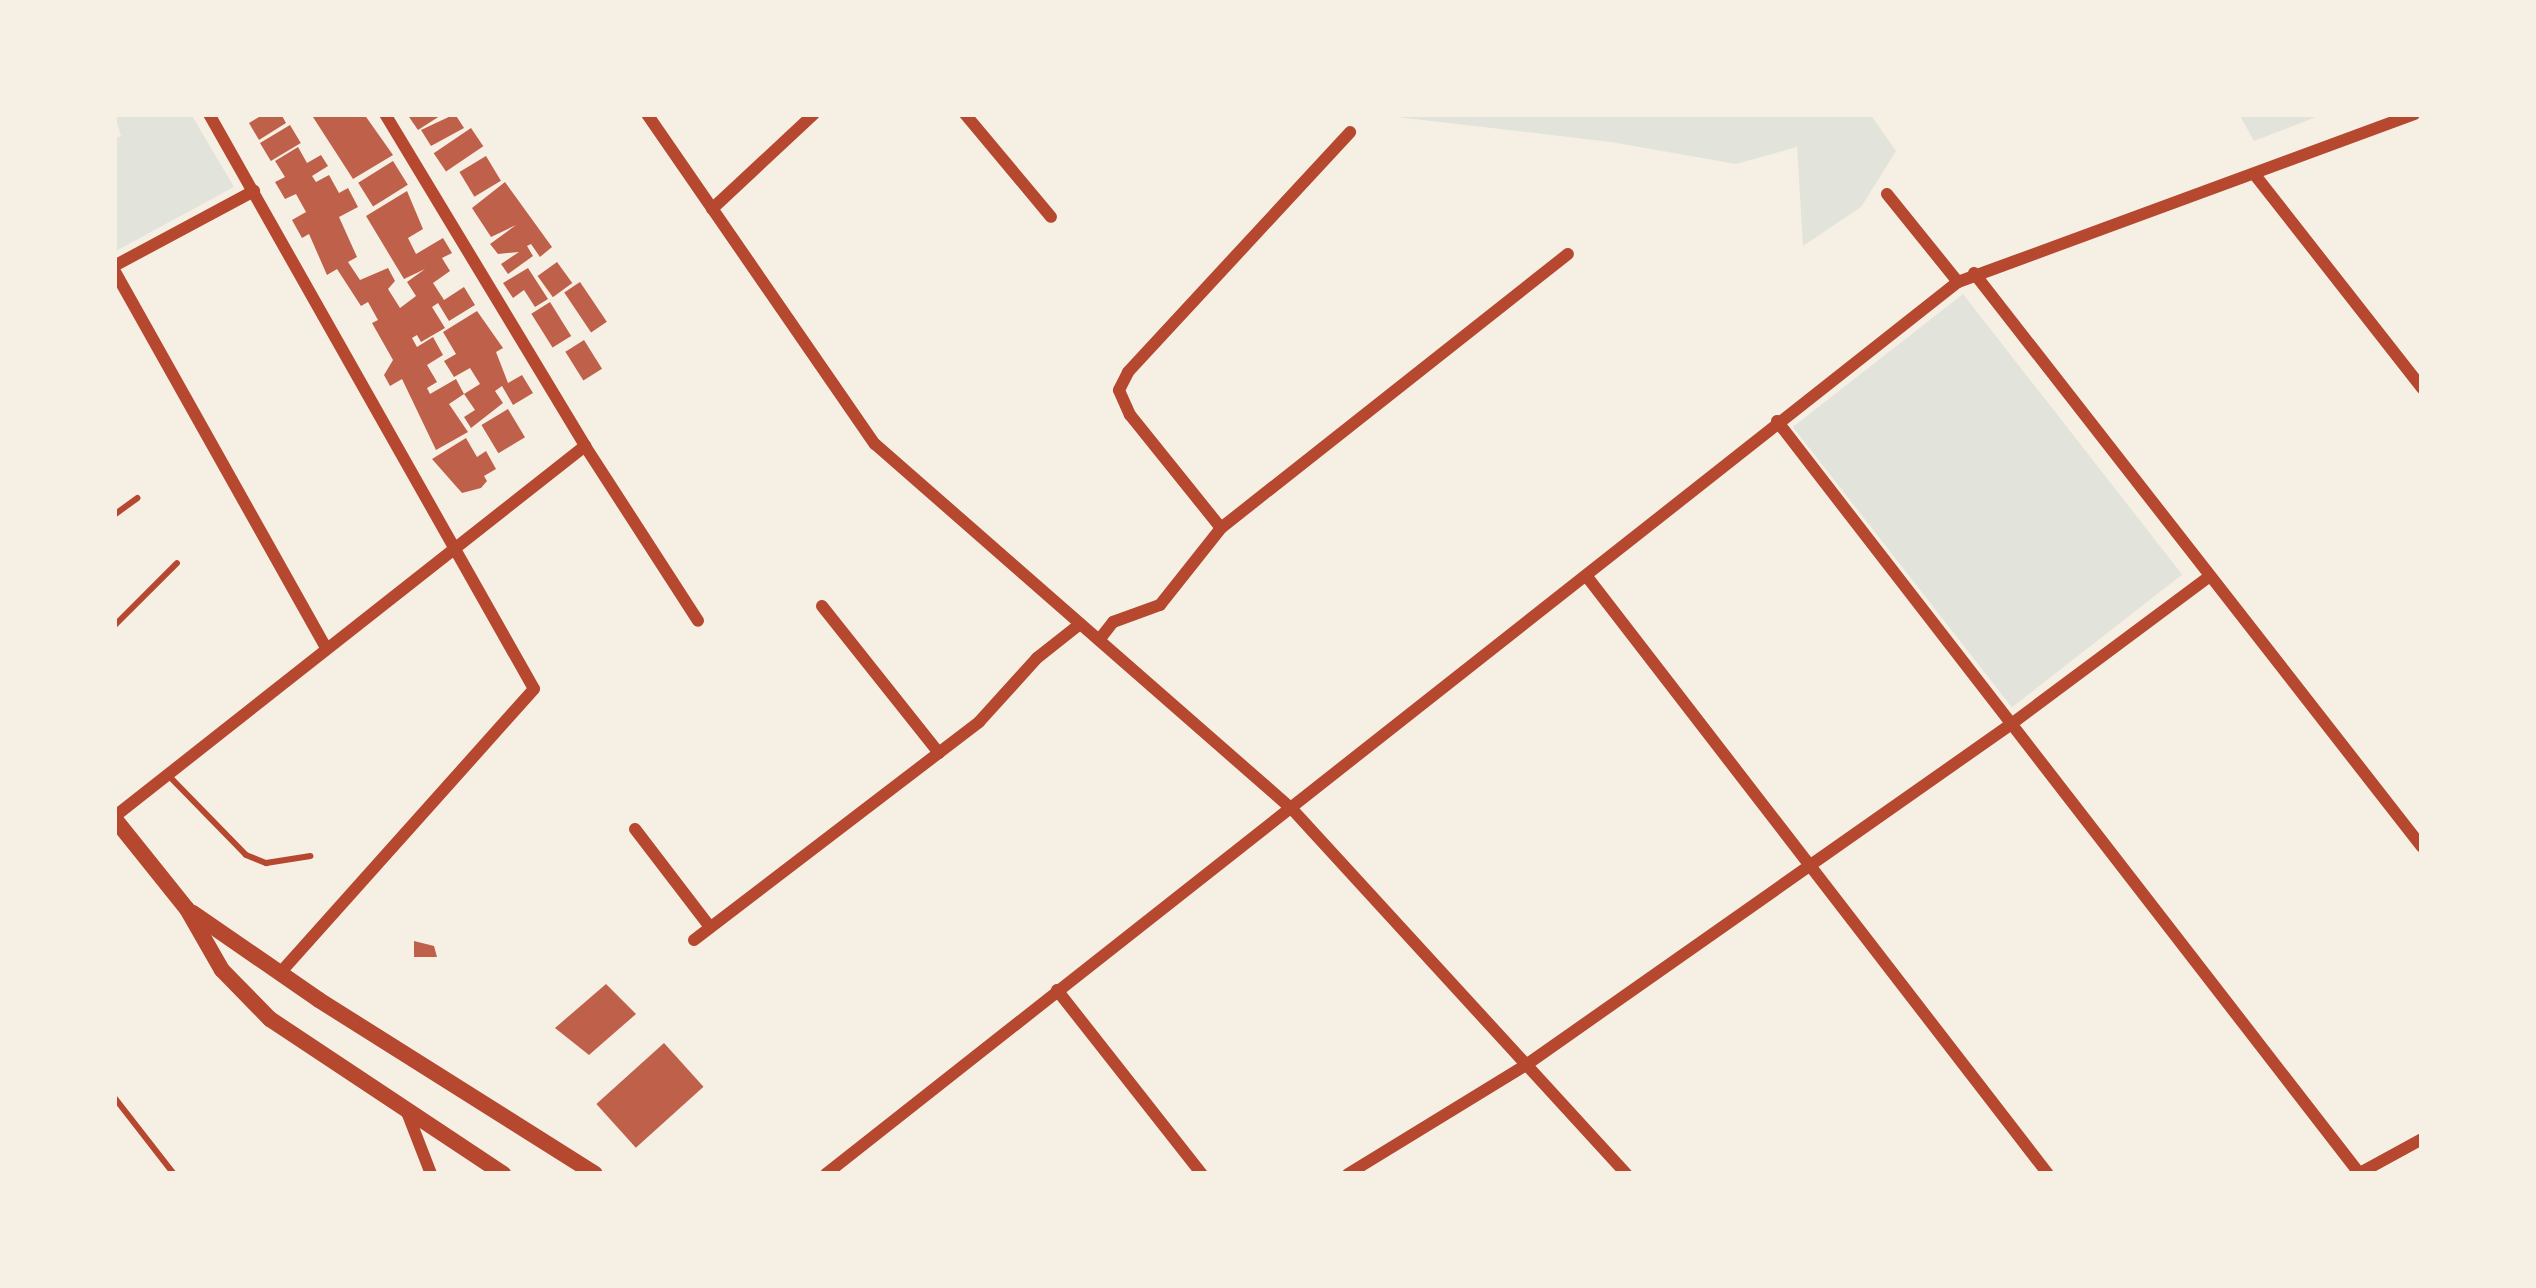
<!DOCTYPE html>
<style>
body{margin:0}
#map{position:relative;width:2536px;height:1288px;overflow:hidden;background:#f6efe4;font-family:"Noto Sans",sans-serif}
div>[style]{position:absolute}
.green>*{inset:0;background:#e2e4dc;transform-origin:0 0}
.building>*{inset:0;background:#bf614a;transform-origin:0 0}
.service>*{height:6px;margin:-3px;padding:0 3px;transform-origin:3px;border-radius:3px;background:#b5482f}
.minor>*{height:12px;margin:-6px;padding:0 6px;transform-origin:6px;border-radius:6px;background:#b5482f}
.secondary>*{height:16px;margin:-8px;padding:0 8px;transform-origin:8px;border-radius:8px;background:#b5482f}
span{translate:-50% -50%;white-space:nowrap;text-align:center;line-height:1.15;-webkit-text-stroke:12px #f6efe4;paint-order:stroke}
.frame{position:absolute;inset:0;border:117px solid #f6efe4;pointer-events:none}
</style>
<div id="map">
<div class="green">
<div style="clip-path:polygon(114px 114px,191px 114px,234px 187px,114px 252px,114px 139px,121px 136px)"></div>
<div style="clip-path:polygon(1371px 114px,1870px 114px,1896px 151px,1861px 207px,1803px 246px,1797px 147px,1736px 164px,1611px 142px)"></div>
<div style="clip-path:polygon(2239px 114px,2324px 114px,2254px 141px)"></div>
<div style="left:1963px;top:294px;width:356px;height:216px;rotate:52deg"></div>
</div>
<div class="building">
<div style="clip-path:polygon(264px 114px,281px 114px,286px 123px,259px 140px,249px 123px)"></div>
<div style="clip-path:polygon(311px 114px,364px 114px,393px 155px,353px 179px)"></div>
<div style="clip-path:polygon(407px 114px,443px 114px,418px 130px)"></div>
<div style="clip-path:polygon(455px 114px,464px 128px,431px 146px,421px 130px)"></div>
<div style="left:290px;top:125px;width:21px;height:35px;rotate:59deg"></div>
<div style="left:471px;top:128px;width:22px;height:45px;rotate:56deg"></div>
<div style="clip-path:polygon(298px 147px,307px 163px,321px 155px,328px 166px,312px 176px,316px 182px,329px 175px,339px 193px,348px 188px,358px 207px,339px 217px,357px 257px,348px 262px,360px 280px,388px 268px,395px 281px,388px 289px,400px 308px,416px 296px,407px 282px,425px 269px,404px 279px,366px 216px,407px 191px,423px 229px,408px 238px,416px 254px,443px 238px,452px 253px,442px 258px,450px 271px,433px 283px,444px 300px,464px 287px,475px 305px,449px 321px,438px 303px,432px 307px,445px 328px,421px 342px,417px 335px,412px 338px,417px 347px,433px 337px,443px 355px,427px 365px,437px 382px,427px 388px,430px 394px,456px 379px,464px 394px,449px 404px,468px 432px,436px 450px,402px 379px,390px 386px,384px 375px,393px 360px,372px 323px,378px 320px,368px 302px,361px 306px,337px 269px,327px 275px,309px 234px,302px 238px,292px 220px,306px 212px,296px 194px,285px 199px,275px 182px,285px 177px,275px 161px)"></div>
<div style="left:486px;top:156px;width:29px;height:31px;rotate:59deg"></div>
<div style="left:393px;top:161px;width:28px;height:41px;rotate:58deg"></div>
<div style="clip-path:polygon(505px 182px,552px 247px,540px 257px,531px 244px,527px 246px,533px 256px,508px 274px,501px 264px,519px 252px,498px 254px,490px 244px,516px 225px,491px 237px,472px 208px)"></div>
<div style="left:557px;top:262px;width:26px;height:24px;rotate:54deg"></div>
<div style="clip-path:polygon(528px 268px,548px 299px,535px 307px,524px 290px,513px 298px,503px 283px)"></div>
<div style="left:580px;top:282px;width:48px;height:19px;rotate:56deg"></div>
<div style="left:550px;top:302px;width:40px;height:22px;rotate:58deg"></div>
<div style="clip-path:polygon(477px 311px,503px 348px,496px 352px,508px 383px,522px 375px,533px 393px,513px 405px,502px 386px,495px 391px,503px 403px,471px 428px,464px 417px,475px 410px,464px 394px,480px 384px,470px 368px,454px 377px,444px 361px,456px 354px,443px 332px)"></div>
<div style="left:584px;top:340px;width:34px;height:22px;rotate:58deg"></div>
<div style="left:508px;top:409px;width:33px;height:31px;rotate:59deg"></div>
<div style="clip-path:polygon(466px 438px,477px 457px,486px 451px,496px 469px,484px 476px,487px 481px,481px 488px,462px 493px,432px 459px)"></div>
<div style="clip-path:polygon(414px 941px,434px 946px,437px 957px,414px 957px)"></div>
<div style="clip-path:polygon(606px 984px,636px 1014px,589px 1055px,555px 1028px)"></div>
<div style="left:664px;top:1043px;width:59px;height:91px;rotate:48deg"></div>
</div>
<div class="service">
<div style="left:114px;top:515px;width:29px;rotate:-36deg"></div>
<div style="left:114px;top:626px;width:89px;rotate:-45deg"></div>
<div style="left:169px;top:776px;width:110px;rotate:45.7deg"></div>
<div style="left:246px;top:855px;width:22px;rotate:22deg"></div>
<div style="left:266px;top:863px;width:45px;rotate:-9deg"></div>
<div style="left:114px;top:1097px;width:98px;rotate:52.1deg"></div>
</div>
<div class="minor">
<div style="left:209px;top:114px;width:660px;rotate:60.52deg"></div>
<div style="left:534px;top:689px;width:381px;rotate:131.8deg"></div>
<div style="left:385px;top:114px;width:388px;rotate:58.9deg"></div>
<div style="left:585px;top:446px;width:208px;rotate:57.1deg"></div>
<div style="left:647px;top:114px;width:401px;rotate:55.4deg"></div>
<div style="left:875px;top:444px;width:554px;rotate:41.2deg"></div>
<div style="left:1292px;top:809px;width:495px;rotate:47.5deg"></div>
<div style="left:965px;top:114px;width:134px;rotate:50.1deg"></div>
<div style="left:2255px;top:175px;width:271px;rotate:51.9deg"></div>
<div style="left:1887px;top:194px;width:113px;rotate:51.1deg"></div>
<div style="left:712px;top:209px;width:139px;rotate:-43deg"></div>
<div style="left:114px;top:266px;width:159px;rotate:-28.2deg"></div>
<div style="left:114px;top:270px;width:433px;rotate:60.7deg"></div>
<div style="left:1974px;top:273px;width:728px;rotate:52.03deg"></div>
<div style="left:1777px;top:421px;width:951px;rotate:52.26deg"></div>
<div style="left:1221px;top:528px;width:145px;rotate:-128.8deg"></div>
<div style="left:1130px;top:415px;width:27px;rotate:-114deg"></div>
<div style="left:1119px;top:390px;width:20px;rotate:-63deg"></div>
<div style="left:1128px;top:372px;width:327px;rotate:-47.2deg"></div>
<div style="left:1588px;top:578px;width:753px;rotate:52.34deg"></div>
<div style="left:822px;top:606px;width:188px;rotate:51.5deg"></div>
<div style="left:1099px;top:640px;width:23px;rotate:-52deg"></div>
<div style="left:1113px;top:622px;width:50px;rotate:-19.9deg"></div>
<div style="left:1160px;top:605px;width:98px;rotate:-51.6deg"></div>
<div style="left:1221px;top:528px;width:442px;rotate:-38.3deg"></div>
<div style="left:114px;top:817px;width:600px;rotate:-38.23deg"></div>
<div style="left:635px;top:829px;width:123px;rotate:52.6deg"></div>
<div style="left:694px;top:940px;width:359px;rotate:-37.4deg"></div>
<div style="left:979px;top:722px;width:86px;rotate:-47.8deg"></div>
<div style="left:1037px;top:658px;width:55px;rotate:-38.3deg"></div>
<div style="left:1057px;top:990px;width:234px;rotate:51.8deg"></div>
<div style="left:407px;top:1112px;width:66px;rotate:68.8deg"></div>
<div style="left:826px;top:1174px;width:1441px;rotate:-38.24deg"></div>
<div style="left:1958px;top:282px;width:486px;rotate:-20.2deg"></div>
<div style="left:1348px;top:1174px;width:209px;rotate:-31.5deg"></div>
<div style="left:1526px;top:1065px;width:591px;rotate:-35.09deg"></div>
<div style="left:2010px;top:725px;width:249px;rotate:-36.7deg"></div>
<div style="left:2358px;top:1174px;width:73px;rotate:-28.7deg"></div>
</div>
<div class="secondary">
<div style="left:114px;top:818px;width:117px;rotate:51.3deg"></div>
<div style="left:187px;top:909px;width:70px;rotate:60.2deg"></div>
<div style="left:222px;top:970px;width:69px;rotate:45.6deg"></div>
<div style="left:270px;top:1019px;width:280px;rotate:33.6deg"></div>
<div style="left:193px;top:913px;width:153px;rotate:34.6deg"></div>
<div style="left:319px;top:1000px;width:326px;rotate:32.2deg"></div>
</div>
<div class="frame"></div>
</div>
